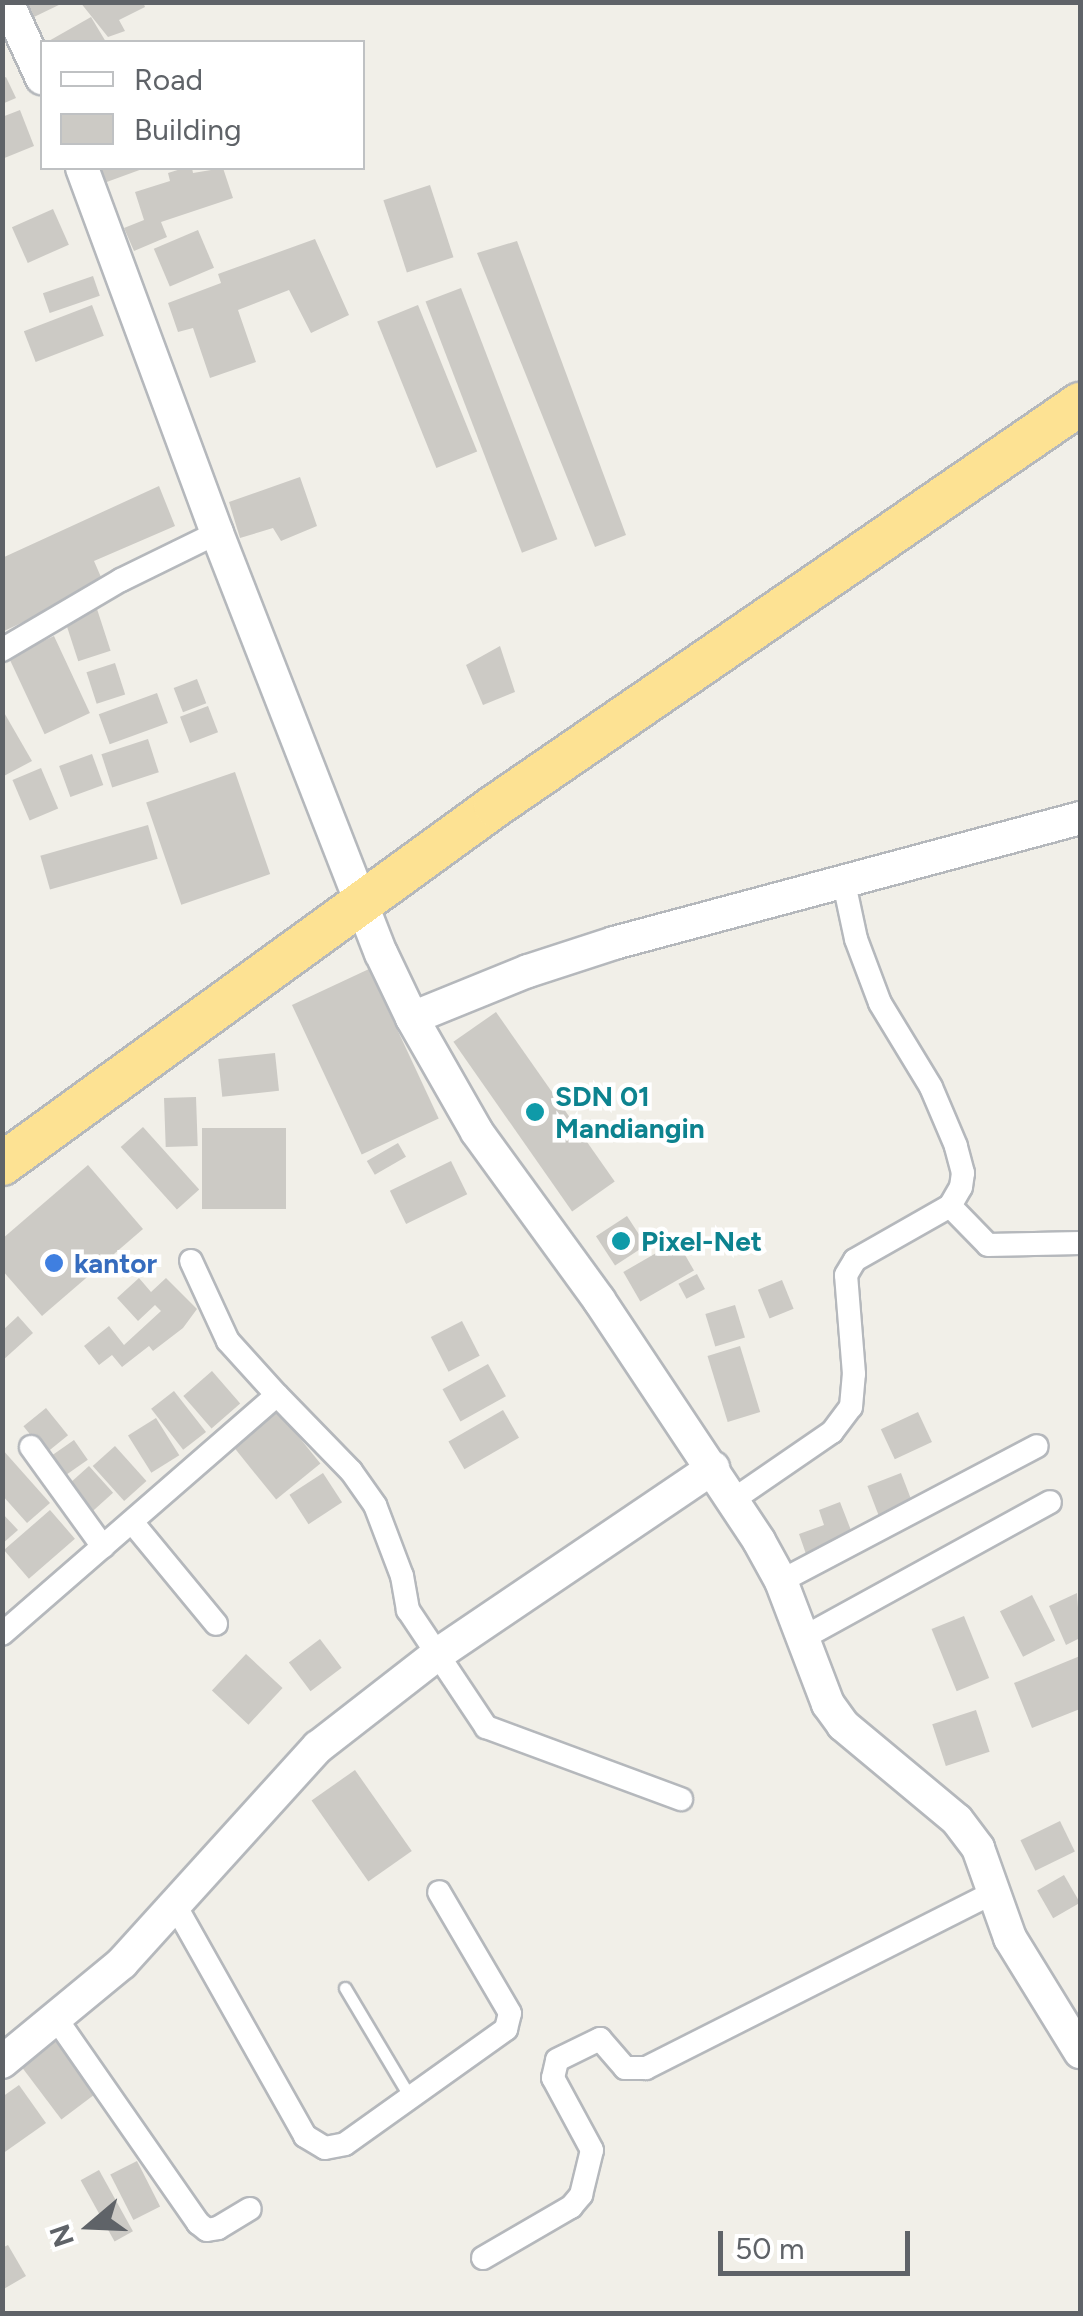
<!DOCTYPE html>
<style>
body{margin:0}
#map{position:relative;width:1083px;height:2316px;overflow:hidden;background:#f1efe8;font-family:Figtree,sans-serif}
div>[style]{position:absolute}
.building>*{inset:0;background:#cccac5;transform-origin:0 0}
.roads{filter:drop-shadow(2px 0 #b5b8bc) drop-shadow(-2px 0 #b5b8bc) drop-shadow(0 2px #b5b8bc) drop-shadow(0 -2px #b5b8bc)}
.lane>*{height:11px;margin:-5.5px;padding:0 5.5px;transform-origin:5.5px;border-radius:5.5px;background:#fff}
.street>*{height:22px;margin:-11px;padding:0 11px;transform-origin:11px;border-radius:11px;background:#fff}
.secondary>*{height:32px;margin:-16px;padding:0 16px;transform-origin:16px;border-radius:16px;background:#fff}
.highway>*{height:42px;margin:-21px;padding:0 21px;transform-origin:21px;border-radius:21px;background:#fde293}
.dots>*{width:28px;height:28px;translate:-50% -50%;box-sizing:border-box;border:5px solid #fff;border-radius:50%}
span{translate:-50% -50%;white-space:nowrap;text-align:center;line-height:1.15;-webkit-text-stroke:9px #fff;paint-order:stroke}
.culture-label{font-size:28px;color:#0d838f;font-weight:700}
.left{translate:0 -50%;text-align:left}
.shop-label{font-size:28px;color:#366cbe;font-weight:700}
.frame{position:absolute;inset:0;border:5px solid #5f6368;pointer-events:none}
.legend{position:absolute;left:40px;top:40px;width:325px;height:130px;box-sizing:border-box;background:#fff;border:2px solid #bfc1c3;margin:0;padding:12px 18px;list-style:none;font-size:30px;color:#5f6368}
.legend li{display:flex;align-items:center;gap:20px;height:50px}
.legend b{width:50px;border:2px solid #bfc1c3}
.north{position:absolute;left:40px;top:2176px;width:100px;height:100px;-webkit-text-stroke:8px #fff;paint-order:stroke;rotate:251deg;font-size:28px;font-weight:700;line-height:40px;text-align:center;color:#5f6368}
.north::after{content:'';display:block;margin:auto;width:35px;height:45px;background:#5f6368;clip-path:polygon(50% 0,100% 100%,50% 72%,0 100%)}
.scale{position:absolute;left:718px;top:2231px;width:192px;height:45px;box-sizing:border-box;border:5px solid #5f6368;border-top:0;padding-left:12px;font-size:30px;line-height:35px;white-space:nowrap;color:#5f6368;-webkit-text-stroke:8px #fff;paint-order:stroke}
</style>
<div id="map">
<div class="building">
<div style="clip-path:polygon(27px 2px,65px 2px,34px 17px)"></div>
<div style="clip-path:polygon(80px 2px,143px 2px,145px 7px,119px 20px,125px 31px,108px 37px)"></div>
<div style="clip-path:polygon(91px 17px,106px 42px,47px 42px)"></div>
<div style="clip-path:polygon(6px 77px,16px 98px,2px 104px,2px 79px)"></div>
<div style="clip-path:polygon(20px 110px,34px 146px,2px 159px,2px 117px)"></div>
<div style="clip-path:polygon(98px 168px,145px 168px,104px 183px)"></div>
<div style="clip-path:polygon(184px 168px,192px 168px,193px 173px,223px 168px,233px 198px,161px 222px,167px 237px,134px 251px,124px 228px,144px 220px,135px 192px,170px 181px,168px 173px)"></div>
<div style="left:430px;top:185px;width:76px;height:49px;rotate:72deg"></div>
<div style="left:53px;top:209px;width:39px;height:45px;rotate:66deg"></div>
<div style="left:198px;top:230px;width:41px;height:48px;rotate:67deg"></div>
<div style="clip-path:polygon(315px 239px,349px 315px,311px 333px,289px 290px,238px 310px,256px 362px,210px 378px,193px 328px,178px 332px,168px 303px,221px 283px,218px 274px)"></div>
<div style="clip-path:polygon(517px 241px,626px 535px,595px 547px,477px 253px)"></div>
<div style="left:93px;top:276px;width:21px;height:53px;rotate:71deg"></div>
<div style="left:461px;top:288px;width:269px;height:38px;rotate:69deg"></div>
<div style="left:92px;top:305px;width:33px;height:73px;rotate:69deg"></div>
<div style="left:418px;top:305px;width:158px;height:44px;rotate:68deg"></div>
<div style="clip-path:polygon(300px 477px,317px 526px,281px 541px,273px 528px,240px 538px,229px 502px)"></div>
<div style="clip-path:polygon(159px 486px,175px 526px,94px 561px,104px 584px,2px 632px,2px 558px)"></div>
<div style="left:97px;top:609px;width:44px;height:34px;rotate:72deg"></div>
<div style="left:54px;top:636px;width:85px;height:50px;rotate:65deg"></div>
<div style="clip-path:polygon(500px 646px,515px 692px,483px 705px,466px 665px)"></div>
<div style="left:115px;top:663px;width:33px;height:30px;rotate:72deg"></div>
<div style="left:197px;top:679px;width:26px;height:25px;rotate:69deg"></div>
<div style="left:157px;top:693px;width:32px;height:62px;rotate:70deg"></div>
<div style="left:208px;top:706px;width:28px;height:30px;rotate:69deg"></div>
<div style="clip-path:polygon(2px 709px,32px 761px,2px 777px)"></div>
<div style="left:148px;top:739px;width:35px;height:49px;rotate:72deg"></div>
<div style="left:92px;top:754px;width:33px;height:35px;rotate:70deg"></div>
<div style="left:41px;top:768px;width:44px;height:31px;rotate:67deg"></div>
<div style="left:235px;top:772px;width:108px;height:94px;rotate:71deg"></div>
<div style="left:148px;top:825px;width:35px;height:112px;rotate:74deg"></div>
<div style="left:369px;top:969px;width:165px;height:85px;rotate:65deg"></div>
<div style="left:496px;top:1012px;width:207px;height:52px;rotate:55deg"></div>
<div style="left:275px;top:1053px;width:38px;height:57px;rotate:84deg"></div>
<div style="left:196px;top:1097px;width:49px;height:32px;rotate:88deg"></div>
<div style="left:143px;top:1127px;width:84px;height:30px;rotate:48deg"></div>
<div style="left:202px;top:1128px;width:84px;height:81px"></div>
<div style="left:398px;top:1143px;width:16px;height:36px;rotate:60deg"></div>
<div style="left:451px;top:1161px;width:37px;height:68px;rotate:64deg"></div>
<div style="clip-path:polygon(88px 1165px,143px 1229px,42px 1316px,2px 1270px,2px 1239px)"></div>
<div style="left:627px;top:1216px;width:35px;height:37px;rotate:57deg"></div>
<div style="left:677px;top:1241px;width:34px;height:62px;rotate:60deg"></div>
<div style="left:697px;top:1274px;width:17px;height:21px;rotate:62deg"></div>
<div style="clip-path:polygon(139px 1278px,151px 1292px,166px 1278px,197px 1309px,183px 1328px,153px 1351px,149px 1346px,122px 1367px,112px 1355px,99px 1365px,84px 1346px,109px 1326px,124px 1345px,161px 1311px,155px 1305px,138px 1321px,117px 1298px)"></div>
<div style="left:782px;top:1280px;width:31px;height:26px;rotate:68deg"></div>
<div style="left:735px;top:1305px;width:34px;height:31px;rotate:73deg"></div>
<div style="clip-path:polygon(18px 1316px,33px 1333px,2px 1361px,2px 1331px)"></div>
<div style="left:462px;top:1321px;width:39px;height:35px;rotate:63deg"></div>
<div style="left:740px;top:1346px;width:69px;height:34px;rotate:73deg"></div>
<div style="left:488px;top:1364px;width:37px;height:52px;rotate:61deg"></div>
<div style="left:212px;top:1371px;width:43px;height:38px;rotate:49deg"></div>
<div style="left:174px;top:1391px;width:52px;height:29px;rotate:52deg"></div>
<div style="left:46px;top:1408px;width:35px;height:29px;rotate:51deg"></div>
<div style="left:277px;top:1410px;width:69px;height:57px;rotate:51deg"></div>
<div style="left:503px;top:1410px;width:32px;height:63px;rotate:60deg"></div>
<div style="left:918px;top:1412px;width:33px;height:41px;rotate:65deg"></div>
<div style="left:156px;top:1418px;width:44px;height:33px;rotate:58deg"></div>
<div style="left:74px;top:1440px;width:24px;height:31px;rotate:55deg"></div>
<div style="left:115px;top:1446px;width:47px;height:30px;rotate:48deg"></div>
<div style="clip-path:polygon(2px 1449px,50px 1503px,27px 1523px,2px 1495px)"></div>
<div style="left:89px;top:1466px;width:36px;height:31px;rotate:48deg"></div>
<div style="left:323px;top:1473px;width:35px;height:40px;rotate:57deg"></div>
<div style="left:901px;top:1473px;width:34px;height:36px;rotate:69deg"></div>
<div style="clip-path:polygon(840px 1502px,854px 1538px,806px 1554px,799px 1534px,824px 1525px,819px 1510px)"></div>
<div style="left:50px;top:1510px;width:38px;height:61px;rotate:49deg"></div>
<div style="clip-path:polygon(2px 1513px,18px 1530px,2px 1544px)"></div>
<div style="clip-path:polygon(1077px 1593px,1080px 1638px,1066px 1645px,1049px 1606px)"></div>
<div style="left:1032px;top:1595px;width:51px;height:36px;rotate:63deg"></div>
<div style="left:964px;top:1616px;width:67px;height:35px;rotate:68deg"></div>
<div style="left:320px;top:1639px;width:36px;height:39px;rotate:53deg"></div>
<div style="left:246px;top:1654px;width:50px;height:50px;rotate:43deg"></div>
<div style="clip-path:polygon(1080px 1656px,1080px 1709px,1032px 1728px,1014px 1683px)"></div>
<div style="left:976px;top:1710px;width:44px;height:46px;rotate:72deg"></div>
<div style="left:355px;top:1770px;width:99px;height:53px;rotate:55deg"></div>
<div style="left:1060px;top:1821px;width:34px;height:44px;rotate:64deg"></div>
<div style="left:1064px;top:1875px;width:32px;height:31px;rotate:60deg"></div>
<div style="left:55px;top:2038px;width:69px;height:44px;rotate:53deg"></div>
<div style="clip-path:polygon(19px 2085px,46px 2123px,2px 2154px,2px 2097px)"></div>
<div style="left:137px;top:2161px;width:51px;height:30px;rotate:63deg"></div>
<div style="left:99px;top:2170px;width:70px;height:21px;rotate:61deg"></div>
<div style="clip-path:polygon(8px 2245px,26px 2276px,2px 2290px,2px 2248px)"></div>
</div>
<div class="roads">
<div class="lane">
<div style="left:345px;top:1988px;width:127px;rotate:59.2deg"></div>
</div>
<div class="street">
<div style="left:2px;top:650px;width:138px;rotate:-30.5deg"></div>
<div style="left:121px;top:580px;width:107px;rotate:-26.1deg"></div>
<div style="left:950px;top:1206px;width:54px;rotate:45.7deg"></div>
<div style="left:988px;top:1245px;width:92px;rotate:-1.2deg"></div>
<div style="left:191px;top:1261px;width:88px;rotate:65.2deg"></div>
<div style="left:228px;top:1341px;width:73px;rotate:47.8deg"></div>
<div style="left:31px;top:1447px;width:123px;rotate:54.2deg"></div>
<div style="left:733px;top:1500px;width:120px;rotate:-34.5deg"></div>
<div style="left:832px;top:1432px;width:31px;rotate:-53deg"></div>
<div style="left:851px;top:1407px;width:33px;rotate:-85deg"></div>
<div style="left:854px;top:1374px;width:99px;rotate:-94.6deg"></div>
<div style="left:846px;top:1275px;width:17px;rotate:-59deg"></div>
<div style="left:855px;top:1260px;width:109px;rotate:-29.6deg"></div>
<div style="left:950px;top:1206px;width:22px;rotate:-60deg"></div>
<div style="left:961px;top:1187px;width:14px;rotate:-82deg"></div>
<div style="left:963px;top:1173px;width:28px;rotate:-105deg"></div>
<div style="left:956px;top:1146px;width:64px;rotate:-113deg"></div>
<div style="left:931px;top:1087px;width:98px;rotate:-121.3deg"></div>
<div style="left:880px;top:1003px;width:68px;rotate:-110.6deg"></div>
<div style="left:856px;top:939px;width:57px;rotate:-102.1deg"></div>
<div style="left:132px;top:1522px;width:132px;rotate:50.5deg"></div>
<div style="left:781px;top:1581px;width:289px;rotate:-27.8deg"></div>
<div style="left:2px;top:1634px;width:364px;rotate:-41deg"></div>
<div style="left:277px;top:1395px;width:106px;rotate:45.8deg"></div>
<div style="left:351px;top:1471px;width:42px;rotate:54.8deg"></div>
<div style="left:375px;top:1505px;width:76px;rotate:69.2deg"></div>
<div style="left:402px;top:1576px;width:35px;rotate:80deg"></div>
<div style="left:408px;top:1610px;width:141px;rotate:56.3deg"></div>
<div style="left:486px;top:1727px;width:208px;rotate:20.3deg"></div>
<div style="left:801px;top:1639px;width:284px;rotate:-28.8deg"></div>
<div style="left:175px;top:1905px;width:265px;rotate:60.6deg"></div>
<div style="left:305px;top:2136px;width:23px;rotate:31deg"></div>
<div style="left:325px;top:2148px;width:20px;rotate:-11deg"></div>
<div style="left:345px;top:2144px;width:198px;rotate:-35.5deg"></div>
<div style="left:506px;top:2029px;width:16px;rotate:-76deg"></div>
<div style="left:510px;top:2013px;width:140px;rotate:-120.4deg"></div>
<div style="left:55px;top:2017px;width:251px;rotate:55.2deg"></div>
<div style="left:198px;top:2223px;width:11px;rotate:38deg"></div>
<div style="left:207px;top:2230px;width:11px;rotate:-10deg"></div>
<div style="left:218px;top:2228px;width:37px;rotate:-31deg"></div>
<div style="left:483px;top:2258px;width:102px;rotate:-30.1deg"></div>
<div style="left:571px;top:2207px;width:16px;rotate:-50deg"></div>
<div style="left:581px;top:2195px;width:46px;rotate:-76.3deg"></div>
<div style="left:592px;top:2150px;width:82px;rotate:-118.4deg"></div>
<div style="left:553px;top:2078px;width:18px;rotate:-77deg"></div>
<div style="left:557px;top:2060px;width:48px;rotate:-26deg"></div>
<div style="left:600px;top:2039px;width:38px;rotate:49deg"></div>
<div style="left:625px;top:2068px;width:21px"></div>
<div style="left:646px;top:2068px;width:390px;rotate:-26.8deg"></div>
</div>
<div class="secondary">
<div style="left:7px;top:2px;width:84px;rotate:65.3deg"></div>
<div style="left:82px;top:168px;width:389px;rotate:69.7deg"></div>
<div style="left:217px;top:533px;width:451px;rotate:68.7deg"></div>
<div style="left:381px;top:953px;width:72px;rotate:64.5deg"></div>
<div style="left:412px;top:1018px;width:131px;rotate:60.3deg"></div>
<div style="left:477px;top:1132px;width:208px;rotate:54deg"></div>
<div style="left:599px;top:1300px;width:289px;rotate:56.4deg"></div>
<div style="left:759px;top:1541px;width:46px;rotate:61.2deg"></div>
<div style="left:781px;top:1581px;width:132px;rotate:69.1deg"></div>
<div style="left:828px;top:1704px;width:26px;rotate:54deg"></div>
<div style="left:843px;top:1725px;width:148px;rotate:39.8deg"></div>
<div style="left:957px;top:1820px;width:35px;rotate:53deg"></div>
<div style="left:978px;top:1848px;width:96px;rotate:70.4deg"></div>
<div style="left:1010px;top:1938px;width:134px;rotate:58.4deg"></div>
<div style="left:412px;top:1018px;width:125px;rotate:-22.1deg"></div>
<div style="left:528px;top:971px;width:90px;rotate:-18deg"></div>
<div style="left:614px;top:943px;width:482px;rotate:-15deg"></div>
<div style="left:2px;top:2062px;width:156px;rotate:-39.5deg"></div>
<div style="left:122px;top:1963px;width:292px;rotate:-47.8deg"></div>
<div style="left:318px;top:1747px;width:148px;rotate:-37.9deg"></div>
<div style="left:435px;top:1656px;width:336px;rotate:-34.1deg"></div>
</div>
<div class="highway">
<div style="left:2px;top:1164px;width:609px;rotate:-35.99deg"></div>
<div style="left:495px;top:806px;width:710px;rotate:-34.5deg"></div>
</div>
</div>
<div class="dots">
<div style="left:535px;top:1112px;background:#0f9aa8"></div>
<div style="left:621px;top:1241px;background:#0f9aa8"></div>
<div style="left:54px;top:1263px;background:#3f7fe0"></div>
</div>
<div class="culture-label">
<span class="left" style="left:555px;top:1112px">SDN 01<br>Mandiangin</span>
<span class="left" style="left:641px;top:1241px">Pixel-Net</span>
</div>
<div class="shop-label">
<span class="left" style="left:74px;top:1263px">kantor</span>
</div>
<div class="frame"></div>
<ul class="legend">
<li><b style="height:12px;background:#fff"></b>Road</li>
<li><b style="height:28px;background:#cccac5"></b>Building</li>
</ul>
<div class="north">N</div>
<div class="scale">50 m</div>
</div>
